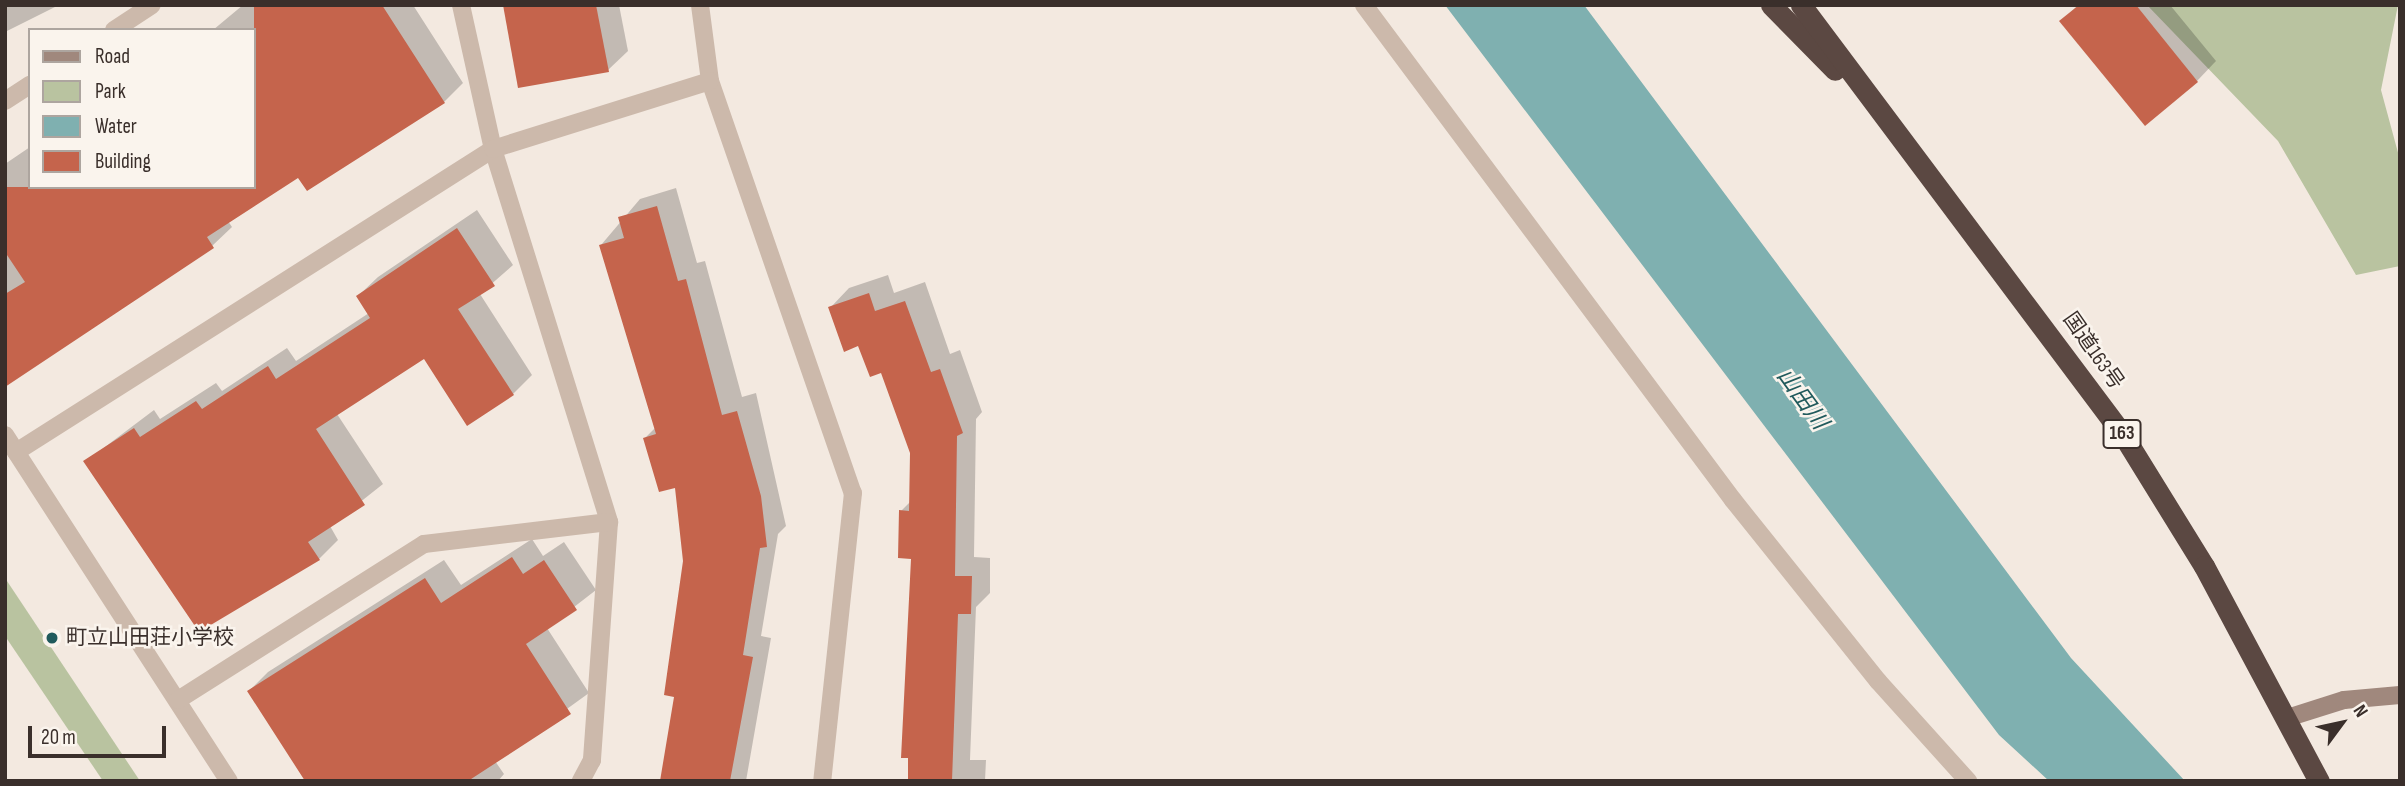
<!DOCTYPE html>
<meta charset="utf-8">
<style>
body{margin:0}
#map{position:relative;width:2405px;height:786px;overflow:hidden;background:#f3e9e0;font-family:"Sofia Sans Condensed","Noto Sans JP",sans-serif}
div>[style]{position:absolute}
.green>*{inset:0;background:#b9c3a0}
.water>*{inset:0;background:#7fb0b0}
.shadow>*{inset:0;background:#0003}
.building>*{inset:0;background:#c5644c}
.street>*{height:18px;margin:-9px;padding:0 9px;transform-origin:9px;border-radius:9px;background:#ccb9ab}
.secondary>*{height:18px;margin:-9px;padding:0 9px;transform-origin:9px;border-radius:9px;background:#a0887d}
.highway>*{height:21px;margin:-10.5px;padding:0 10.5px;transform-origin:10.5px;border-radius:10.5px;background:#5b4842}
.dots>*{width:19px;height:19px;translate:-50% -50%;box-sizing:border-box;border:4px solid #faf4ed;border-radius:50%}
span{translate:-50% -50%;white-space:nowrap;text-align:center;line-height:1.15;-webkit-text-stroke:5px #faf4ed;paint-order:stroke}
.shield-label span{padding:2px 5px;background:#faf4ed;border:2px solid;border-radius:5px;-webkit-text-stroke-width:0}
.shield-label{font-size:19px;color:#3a2f2b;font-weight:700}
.street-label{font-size:21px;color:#3a2f2b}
.poi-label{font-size:21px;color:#3a2f2b}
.left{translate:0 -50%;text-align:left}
.water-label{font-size:23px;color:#205a5c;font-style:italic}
.frame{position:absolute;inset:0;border:7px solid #3a2f2b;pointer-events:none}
.legend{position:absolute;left:28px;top:28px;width:228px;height:161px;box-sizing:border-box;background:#faf4ed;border:2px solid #ada59f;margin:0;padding:9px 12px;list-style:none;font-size:21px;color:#3a2f2b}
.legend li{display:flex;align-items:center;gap:14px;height:35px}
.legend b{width:35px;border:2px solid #ada59f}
.north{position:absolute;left:2307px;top:688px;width:70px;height:70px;-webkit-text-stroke:5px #faf4ed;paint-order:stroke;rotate:57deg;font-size:19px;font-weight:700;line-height:28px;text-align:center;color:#3a2f2b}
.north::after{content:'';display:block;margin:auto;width:24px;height:32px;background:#3a2f2b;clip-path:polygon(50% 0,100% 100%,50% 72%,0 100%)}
.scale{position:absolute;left:28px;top:726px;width:138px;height:32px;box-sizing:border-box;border:4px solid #3a2f2b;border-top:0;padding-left:9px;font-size:21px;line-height:24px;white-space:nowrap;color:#3a2f2b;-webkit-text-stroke:5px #faf4ed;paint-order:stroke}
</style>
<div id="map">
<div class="green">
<div style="clip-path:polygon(2147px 5px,2398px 5px,2381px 90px,2400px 160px,2400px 266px,2356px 275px,2278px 141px)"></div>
<div style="clip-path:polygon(5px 578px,140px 781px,103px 781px,5px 636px)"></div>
</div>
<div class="water">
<div style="clip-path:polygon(1445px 5px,1584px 5px,2071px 658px,2185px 781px,2049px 781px,1999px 735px)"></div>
</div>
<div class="shadow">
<div style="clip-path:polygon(5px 5px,59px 5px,5px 32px)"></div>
<div style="clip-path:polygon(243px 5px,413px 5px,463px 83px,444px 102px,299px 175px,228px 221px,232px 227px,212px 246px,5px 378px,5px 164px,30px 147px,30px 187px,254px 187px,254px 120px,262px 114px,254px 102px,254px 30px,213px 30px)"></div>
<div style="clip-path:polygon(529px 5px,619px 5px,628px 51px,608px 70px)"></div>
<div style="clip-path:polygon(2078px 5px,2170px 5px,2216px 61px,2197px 81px,2062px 21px)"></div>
<div style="clip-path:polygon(676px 188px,697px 263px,705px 261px,742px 397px,756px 393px,786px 526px,778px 534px,761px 636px,771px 638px,746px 781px,662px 781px,676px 695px,685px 562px,676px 485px,645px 438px,656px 427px,601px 245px,640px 199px)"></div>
<div style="clip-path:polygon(477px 210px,513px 265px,480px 294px,532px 375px,513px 394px,425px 357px,337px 414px,383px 484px,330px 526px,338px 540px,319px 559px,85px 462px,154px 410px,160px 419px,216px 383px,222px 391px,287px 348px,296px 361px,369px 313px,358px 296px,378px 277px)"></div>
<div style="clip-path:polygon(888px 275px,894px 293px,925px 282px,950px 354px,960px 350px,982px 412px,976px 419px,974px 557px,990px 558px,990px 593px,976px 607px,970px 760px,986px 760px,985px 781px,910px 781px,913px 557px,901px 511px,911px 501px,911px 453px,882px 371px,830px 308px,849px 288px)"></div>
<div style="clip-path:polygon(532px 539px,543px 556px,564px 542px,596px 590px,547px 628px,589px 693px,495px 761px,504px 774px,498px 781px,307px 781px,249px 691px,268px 672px,444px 560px,461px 585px)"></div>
</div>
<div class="building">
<div style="clip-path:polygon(254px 5px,382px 5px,445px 103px,307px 191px,298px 178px,207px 237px,214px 248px,5px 387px,5px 294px,25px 282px,5px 252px,5px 187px,254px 187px)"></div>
<div style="clip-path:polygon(503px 5px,596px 5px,609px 72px,518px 88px)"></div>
<div style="clip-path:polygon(2079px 5px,2136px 5px,2198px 82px,2145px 126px,2059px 21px)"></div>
<div style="clip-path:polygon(657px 206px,678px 281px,686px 279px,722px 415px,737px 411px,761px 496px,767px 547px,760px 548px,743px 655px,753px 657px,730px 781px,660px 781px,674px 697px,664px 695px,683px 561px,675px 488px,659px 492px,643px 438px,656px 434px,599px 245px,624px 238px,618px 217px)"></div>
<div style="clip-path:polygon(457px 228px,495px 286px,458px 309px,514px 395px,467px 426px,424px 359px,316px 429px,365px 505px,308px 542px,320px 560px,199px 632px,83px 461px,134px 428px,140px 437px,196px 401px,202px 409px,268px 366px,276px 379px,370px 318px,356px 296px)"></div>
<div style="clip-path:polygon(869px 293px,875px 311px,905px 301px,931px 372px,940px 369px,963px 433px,957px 436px,955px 576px,972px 576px,971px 614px,958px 614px,952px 781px,908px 781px,908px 758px,901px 758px,911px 559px,898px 558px,899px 510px,909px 511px,910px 453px,881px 373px,870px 377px,858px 346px,844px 352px,828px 307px)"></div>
<div style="clip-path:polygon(512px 557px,523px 574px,544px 560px,577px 610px,526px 644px,571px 714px,468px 781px,305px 781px,247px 691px,425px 578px,441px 603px)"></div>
</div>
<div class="street">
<div style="left:461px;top:5px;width:148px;rotate:77.5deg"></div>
<div style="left:493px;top:149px;width:391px;rotate:72.7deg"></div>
<div style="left:609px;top:522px;width:239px;rotate:94.1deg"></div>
<div style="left:592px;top:760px;width:24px;rotate:118deg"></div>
<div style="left:700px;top:5px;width:77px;rotate:82.5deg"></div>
<div style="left:710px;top:81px;width:436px;rotate:70.9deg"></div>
<div style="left:853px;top:493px;width:290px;rotate:96.1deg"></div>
<div style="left:1364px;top:5px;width:617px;rotate:53.3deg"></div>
<div style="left:1733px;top:500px;width:232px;rotate:51.3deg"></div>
<div style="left:1878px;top:681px;width:135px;rotate:48deg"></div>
<div style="left:114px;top:30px;width:45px;rotate:-33.3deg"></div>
<div style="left:5px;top:101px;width:30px;rotate:-33deg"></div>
<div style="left:5px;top:435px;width:412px;rotate:57.1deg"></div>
<div style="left:16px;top:452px;width:565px;rotate:-32.42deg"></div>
<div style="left:493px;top:149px;width:227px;rotate:-17.4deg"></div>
<div style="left:178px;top:700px;width:291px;rotate:-32.4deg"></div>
<div style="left:424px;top:544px;width:186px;rotate:-6.8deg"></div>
</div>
<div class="secondary">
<div style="left:2287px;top:718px;width:60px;rotate:-17.5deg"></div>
<div style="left:2344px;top:700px;width:56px;rotate:-5.1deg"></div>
</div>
<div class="highway">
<div style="left:1771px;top:5px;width:91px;rotate:45.4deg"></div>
<div style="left:1801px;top:5px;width:537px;rotate:53.17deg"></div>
<div style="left:2123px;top:435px;width:154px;rotate:58.3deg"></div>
<div style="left:2204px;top:566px;width:244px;rotate:61.9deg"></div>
</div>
<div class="dots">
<div style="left:52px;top:638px;background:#205a5c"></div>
</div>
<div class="shield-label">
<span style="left:2122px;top:434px">163</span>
</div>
<div class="street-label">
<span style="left:2093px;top:351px;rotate:55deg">国道163号</span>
</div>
<div class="poi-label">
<span class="left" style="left:66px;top:638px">町立山田荘小学校</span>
</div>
<div class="water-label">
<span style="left:1802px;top:399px;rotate:54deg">山田川</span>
</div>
<div class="frame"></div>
<ul class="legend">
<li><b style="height:9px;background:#a0887d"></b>Road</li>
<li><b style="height:19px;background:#b9c3a0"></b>Park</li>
<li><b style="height:19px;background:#7fb0b0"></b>Water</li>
<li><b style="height:19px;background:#c5644c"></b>Building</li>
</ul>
<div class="north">N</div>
<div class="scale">20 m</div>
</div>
